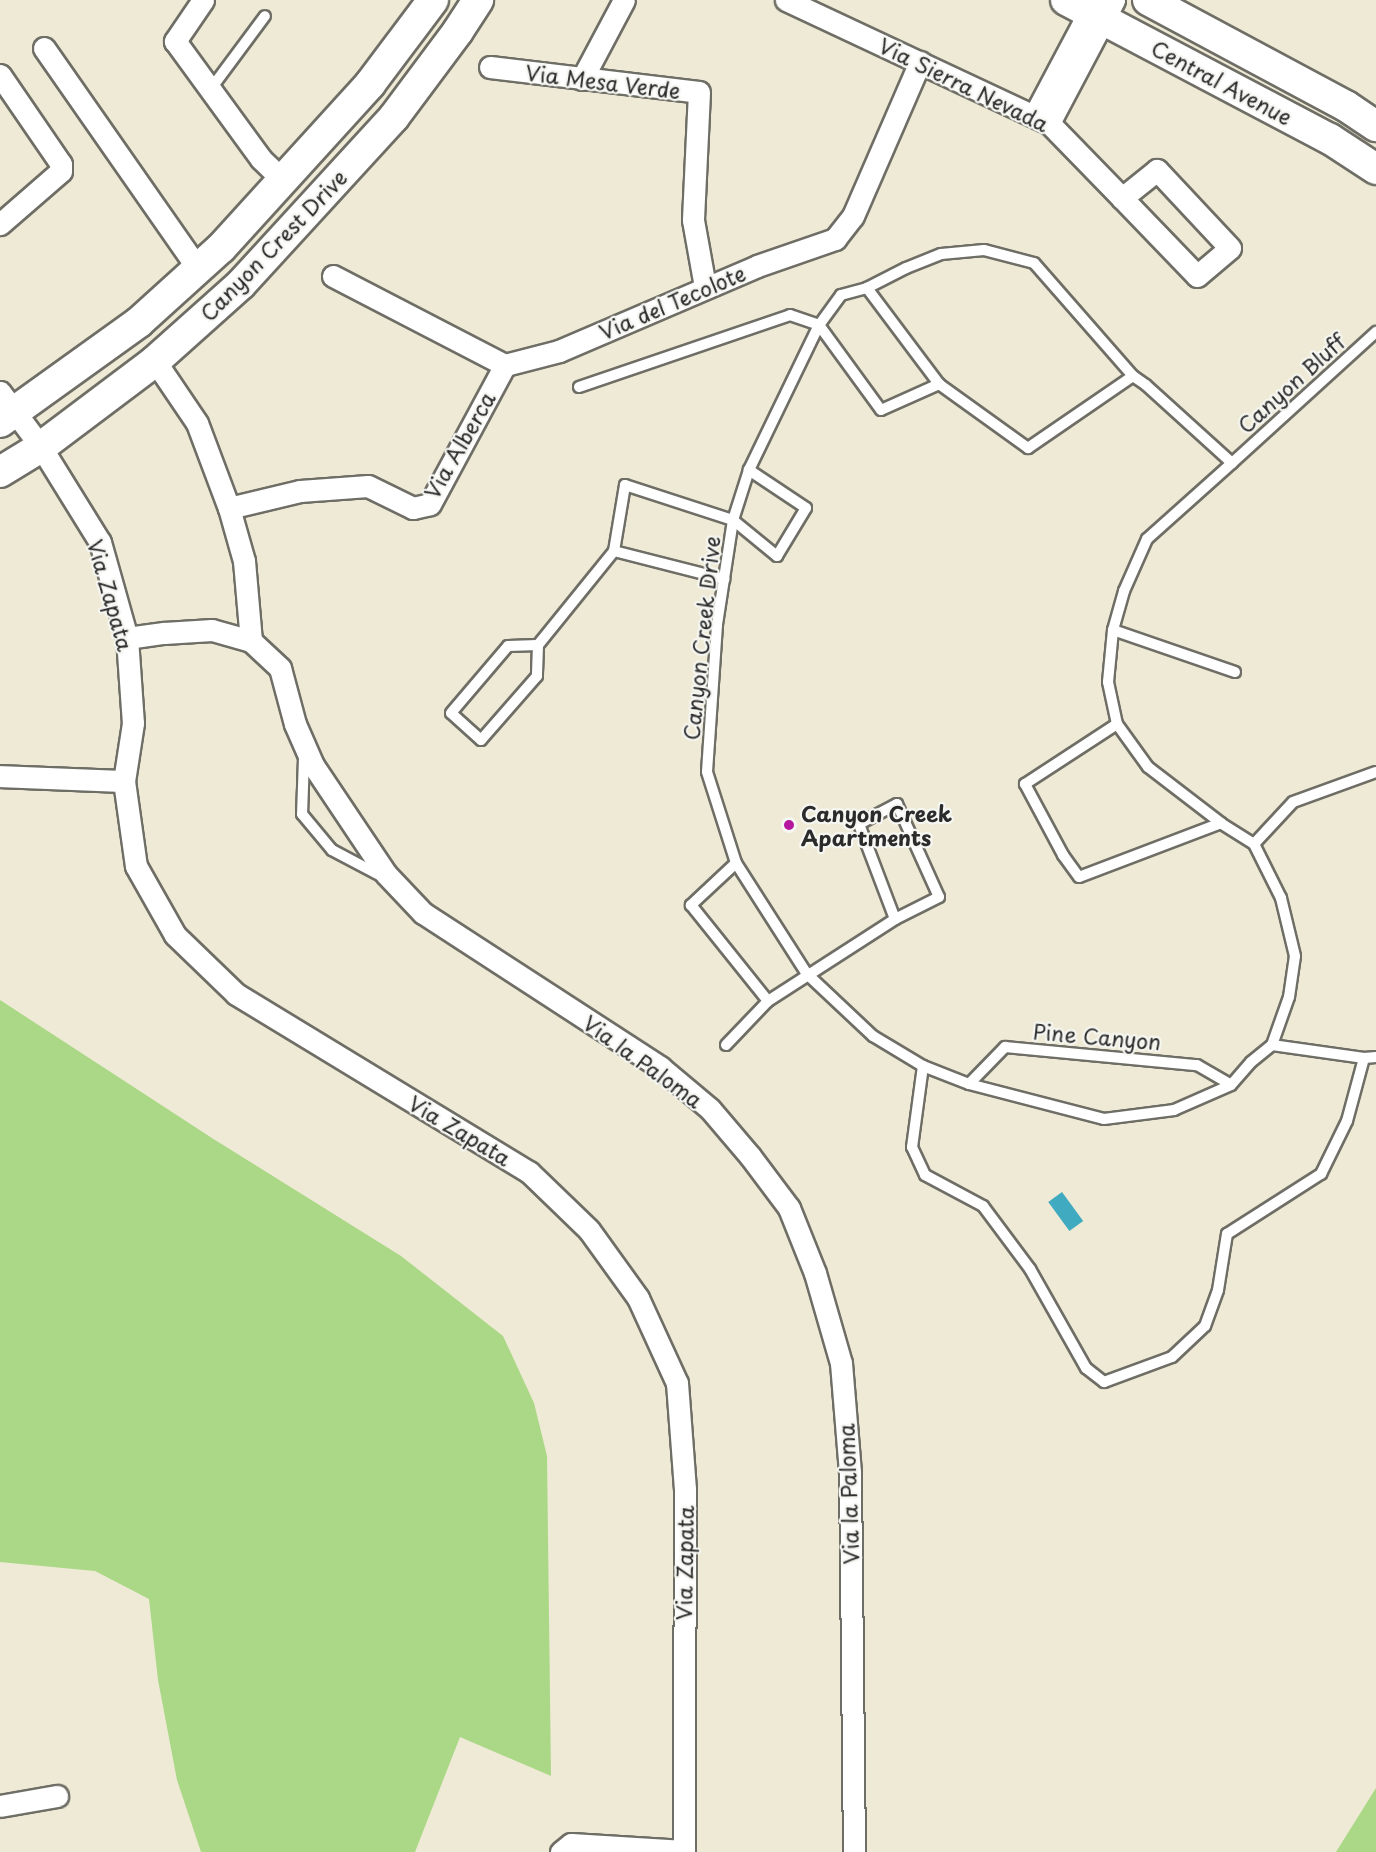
<!DOCTYPE html>
<style>
body{margin:0}
#map{position:relative;width:1376px;height:1852px;overflow:hidden;background:#eeead5;font-family:"Playpen Sans",sans-serif}
div>[style]{position:absolute}
.green>*{inset:0;background:#aad886}
.water>*{inset:0;background:#40aac0;transform-origin:0 0}
.roads{filter:drop-shadow(2px 0 #6f6e66) drop-shadow(-2px 0 #6f6e66) drop-shadow(0 2px #6f6e66) drop-shadow(0 -2px #6f6e66)}
.lane>*{height:10px;margin:-5px;padding:0 5px;transform-origin:5px;border-radius:5px;background:#fff}
.street>*{height:21px;margin:-10.5px;padding:0 10.5px;transform-origin:10.5px;border-radius:10.5px;background:#fff}
.secondary>*{height:30px;margin:-15px;padding:0 15px;transform-origin:15px;border-radius:15px;background:#fff}
.dots>*{width:16px;height:16px;translate:-50% -50%;box-sizing:border-box;border:3px solid #f6f6f2;border-radius:50%}
span{translate:-50% -50%;white-space:nowrap;text-align:center;line-height:1.15;-webkit-text-stroke:4.5px #f6f6f2;paint-order:stroke}
.street-label{font-size:21px;color:#2b2b2b}
.poi-label{font-size:21px;color:#2b2b2b;font-weight:700}
.left{translate:0 -50%;text-align:left}
</style>
<div id="map">
<div class="green">
<div style="clip-path:polygon(0 1000px,215px 1140px,401px 1256px,503px 1336px,534px 1403px,547px 1456px,551px 1776px,460px 1737px,415px 1852px,201px 1852px,177px 1780px,158px 1680px,149px 1599px,95px 1571px,0 1562px)"></div>
<div style="clip-path:polygon(1376px 1788px,1376px 1852px,1336px 1852px)"></div>
</div>
<div class="water">
<div style="left:1062px;top:1192px;width:36px;height:17px;rotate:54deg"></div>
</div>
<div class="roads">
<div class="lane">
<div style="left:210px;top:90px;width:92px;rotate:-53.4deg"></div>
<div style="left:867px;top:288px;width:120px;rotate:53.1deg"></div>
<div style="left:939px;top:384px;width:110px;rotate:35.7deg"></div>
<div style="left:1028px;top:448px;width:127px;rotate:-34.4deg"></div>
<div style="left:579px;top:387px;width:223px;rotate:-18.8deg"></div>
<div style="left:790px;top:315px;width:31px;rotate:19deg"></div>
<div style="left:819px;top:325px;width:105px;rotate:53.9deg"></div>
<div style="left:881px;top:410px;width:64px;rotate:-24.1deg"></div>
<div style="left:1232px;top:463px;width:116px;rotate:-137.8deg"></div>
<div style="left:1146px;top:385px;width:16px;rotate:-145deg"></div>
<div style="left:1133px;top:376px;width:150px;rotate:-131.2deg"></div>
<div style="left:1034px;top:263px;width:52px;rotate:-165.4deg"></div>
<div style="left:984px;top:250px;width:43px;rotate:174.7deg"></div>
<div style="left:941px;top:254px;width:38px;rotate:158deg"></div>
<div style="left:906px;top:268px;width:44px;rotate:152.9deg"></div>
<div style="left:867px;top:288px;width:27px;rotate:165deg"></div>
<div style="left:841px;top:295px;width:37px;rotate:126deg"></div>
<div style="left:819px;top:325px;width:161px;rotate:115.8deg"></div>
<div style="left:749px;top:470px;width:52px;rotate:107.7deg"></div>
<div style="left:733px;top:520px;width:106px;rotate:98.7deg"></div>
<div style="left:717px;top:625px;width:147px;rotate:93.9deg"></div>
<div style="left:707px;top:772px;width:96px;rotate:72.3deg"></div>
<div style="left:736px;top:863px;width:132px;rotate:57.4deg"></div>
<div style="left:807px;top:974px;width:91px;rotate:43.2deg"></div>
<div style="left:873px;top:1036px;width:58px;rotate:31deg"></div>
<div style="left:923px;top:1066px;width:49px;rotate:21.4deg"></div>
<div style="left:969px;top:1084px;width:139px;rotate:14.5deg"></div>
<div style="left:1104px;top:1119px;width:71px;rotate:-7.3deg"></div>
<div style="left:1174px;top:1110px;width:62px;rotate:-23.7deg"></div>
<div style="left:1231px;top:1085px;width:30px;rotate:-49deg"></div>
<div style="left:1251px;top:1062px;width:27px;rotate:-39deg"></div>
<div style="left:1272px;top:1045px;width:51px;rotate:-70.5deg"></div>
<div style="left:1289px;top:997px;width:41px;rotate:-81.7deg"></div>
<div style="left:1295px;top:956px;width:60px;rotate:-103.6deg"></div>
<div style="left:1281px;top:898px;width:60px;rotate:-116.6deg"></div>
<div style="left:1254px;top:844px;width:39px;rotate:-148deg"></div>
<div style="left:1221px;top:823px;width:92px;rotate:-142.5deg"></div>
<div style="left:1148px;top:767px;width:53px;rotate:-125.8deg"></div>
<div style="left:1117px;top:724px;width:43px;rotate:-102.1deg"></div>
<div style="left:1108px;top:682px;width:52px;rotate:-84.5deg"></div>
<div style="left:1113px;top:630px;width:41px;rotate:-74.2deg"></div>
<div style="left:1124px;top:591px;width:57px;rotate:-66.1deg"></div>
<div style="left:1147px;top:539px;width:114px;rotate:-41.8deg"></div>
<div style="left:1232px;top:463px;width:195px;rotate:-42.3deg"></div>
<div style="left:614px;top:551px;width:114px;rotate:14.3deg"></div>
<div style="left:1113px;top:630px;width:129px;rotate:19deg"></div>
<div style="left:538px;top:645px;width:121px;rotate:-51deg"></div>
<div style="left:614px;top:551px;width:67px;rotate:-80.5deg"></div>
<div style="left:625px;top:485px;width:114px;rotate:18deg"></div>
<div style="left:733px;top:520px;width:57px;rotate:39.3deg"></div>
<div style="left:777px;top:556px;width:56px;rotate:-58.9deg"></div>
<div style="left:806px;top:508px;width:69px;rotate:-146.3deg"></div>
<div style="left:538px;top:645px;width:31px;rotate:92deg"></div>
<div style="left:537px;top:676px;width:85px;rotate:131.2deg"></div>
<div style="left:481px;top:740px;width:40px;rotate:-138deg"></div>
<div style="left:451px;top:713px;width:88px;rotate:-49.6deg"></div>
<div style="left:508px;top:646px;width:30px;rotate:-2deg"></div>
<div style="left:1117px;top:724px;width:110px;rotate:146.9deg"></div>
<div style="left:1025px;top:784px;width:81px;rotate:61.8deg"></div>
<div style="left:1063px;top:855px;width:27px;rotate:54deg"></div>
<div style="left:1079px;top:877px;width:152px;rotate:-20.8deg"></div>
<div style="left:304px;top:758px;width:56px;rotate:92deg"></div>
<div style="left:302px;top:814px;width:47px;rotate:50.2deg"></div>
<div style="left:332px;top:850px;width:58px;rotate:27.9deg"></div>
<div style="left:897px;top:804px;width:102px;rotate:65.7deg"></div>
<div style="left:939px;top:897px;width:49px;rotate:153.4deg"></div>
<div style="left:895px;top:919px;width:102px;rotate:-110.8deg"></div>
<div style="left:859px;top:824px;width:43px;rotate:-27.8deg"></div>
<div style="left:1254px;top:844px;width:57px;rotate:-47.1deg"></div>
<div style="left:1293px;top:802px;width:88px;rotate:-19.9deg"></div>
<div style="left:736px;top:863px;width:62px;rotate:137deg"></div>
<div style="left:691px;top:905px;width:123px;rotate:51.3deg"></div>
<div style="left:726px;top:1045px;width:61px;rotate:-46.3deg"></div>
<div style="left:768px;top:1001px;width:151px;rotate:-32.8deg"></div>
<div style="left:1272px;top:1045px;width:93px;rotate:8deg"></div>
<div style="left:1364px;top:1058px;width:12px;rotate:-5deg"></div>
<div style="left:923px;top:1066px;width:82px;rotate:97.7deg"></div>
<div style="left:912px;top:1147px;width:31px;rotate:65deg"></div>
<div style="left:925px;top:1175px;width:66px;rotate:28.1deg"></div>
<div style="left:983px;top:1206px;width:79px;rotate:53.3deg"></div>
<div style="left:1030px;top:1269px;width:114px;rotate:60.5deg"></div>
<div style="left:1086px;top:1368px;width:23px;rotate:38deg"></div>
<div style="left:1104px;top:1382px;width:72px;rotate:-20.2deg"></div>
<div style="left:1172px;top:1357px;width:45px;rotate:-43.2deg"></div>
<div style="left:1205px;top:1326px;width:38px;rotate:-70deg"></div>
<div style="left:1218px;top:1290px;width:57px;rotate:-80.9deg"></div>
<div style="left:1227px;top:1234px;width:112px;rotate:-32.6deg"></div>
<div style="left:1321px;top:1174px;width:59px;rotate:-63.9deg"></div>
<div style="left:1347px;top:1121px;width:65px;rotate:-74.9deg"></div>
<div style="left:969px;top:1084px;width:52px;rotate:-45.8deg"></div>
<div style="left:1005px;top:1047px;width:193px;rotate:5.4deg"></div>
<div style="left:1197px;top:1065px;width:39px;rotate:30deg"></div>
</div>
<div class="street">
<div style="left:203px;top:0;width:50px;rotate:124.3deg"></div>
<div style="left:175px;top:41px;width:146px;rotate:53.9deg"></div>
<div style="left:261px;top:159px;width:30px;rotate:44deg"></div>
<div style="left:786px;top:0;width:290px;rotate:25.1deg"></div>
<div style="left:1049px;top:123px;width:105px;rotate:45.8deg"></div>
<div style="left:1122px;top:198px;width:108px;rotate:46.1deg"></div>
<div style="left:1197px;top:276px;width:43px;rotate:-40.3deg"></div>
<div style="left:1230px;top:248px;width:107px;rotate:-133.1deg"></div>
<div style="left:1157px;top:170px;width:45px;rotate:141.3deg"></div>
<div style="left:44px;top:48px;width:269px;rotate:55.1deg"></div>
<div style="left:490px;top:67px;width:210px;rotate:6.8deg"></div>
<div style="left:699px;top:92px;width:128px;rotate:92.7deg"></div>
<div style="left:693px;top:220px;width:68px;rotate:79.8deg"></div>
<div style="left:0;top:75px;width:108px;rotate:55.6deg"></div>
<div style="left:61px;top:164px;width:7px;rotate:90deg"></div>
<div style="left:61px;top:171px;width:81px;rotate:139deg"></div>
<div style="left:582px;top:79px;width:89px;rotate:-62deg"></div>
<div style="left:1034px;top:116px;width:130px;rotate:-62.1deg"></div>
<div style="left:1049px;top:123px;width:139px;rotate:-62.1deg"></div>
<div style="left:333px;top:276px;width:194px;rotate:27.4deg"></div>
<div style="left:505px;top:365px;width:56px;rotate:-14.5deg"></div>
<div style="left:559px;top:351px;width:215px;rotate:-23.2deg"></div>
<div style="left:757px;top:266px;width:83px;rotate:-19.1deg"></div>
<div style="left:835px;top:239px;width:29px;rotate:-52deg"></div>
<div style="left:853px;top:216px;width:168px;rotate:-66.5deg"></div>
<div style="left:155px;top:361px;width:75px;rotate:55.9deg"></div>
<div style="left:197px;top:423px;width:91px;rotate:69.4deg"></div>
<div style="left:229px;top:508px;width:55px;rotate:74.2deg"></div>
<div style="left:244px;top:561px;width:80px;rotate:85deg"></div>
<div style="left:0;top:392px;width:69px;rotate:53.3deg"></div>
<div style="left:41px;top:447px;width:112px;rotate:58.2deg"></div>
<div style="left:100px;top:542px;width:100px;rotate:74.3deg"></div>
<div style="left:127px;top:638px;width:85px;rotate:86deg"></div>
<div style="left:133px;top:723px;width:59px;rotate:98.8deg"></div>
<div style="left:124px;top:781px;width:86px;rotate:82deg"></div>
<div style="left:136px;top:866px;width:79px;rotate:60.5deg"></div>
<div style="left:175px;top:935px;width:85px;rotate:44deg"></div>
<div style="left:236px;top:994px;width:343px;rotate:31.3deg"></div>
<div style="left:529px;top:1172px;width:83px;rotate:44deg"></div>
<div style="left:589px;top:1230px;width:84px;rotate:54.2deg"></div>
<div style="left:638px;top:1298px;width:94px;rotate:65.4deg"></div>
<div style="left:677px;top:1383px;width:106px;rotate:85.7deg"></div>
<div style="left:685px;top:1489px;width:362px;rotate:90.2deg"></div>
<div style="left:684px;top:1851px;width:113px;rotate:-176.5deg"></div>
<div style="left:571px;top:1844px;width:13px;rotate:141deg"></div>
<div style="left:229px;top:508px;width:73px;rotate:-13.5deg"></div>
<div style="left:300px;top:491px;width:68px;rotate:-4.2deg"></div>
<div style="left:368px;top:486px;width:50px;rotate:26.1deg"></div>
<div style="left:413px;top:508px;width:17px;rotate:-13deg"></div>
<div style="left:430px;top:504px;width:158px;rotate:-61.7deg"></div>
<div style="left:127px;top:638px;width:37px;rotate:-8deg"></div>
<div style="left:164px;top:633px;width:48px;rotate:-3.6deg"></div>
<div style="left:212px;top:630px;width:41px;rotate:15.8deg"></div>
<div style="left:251px;top:641px;width:40px;rotate:43deg"></div>
<div style="left:280px;top:668px;width:58px;rotate:75deg"></div>
<div style="left:295px;top:724px;width:45px;rotate:66.3deg"></div>
<div style="left:313px;top:765px;width:131px;rotate:56.2deg"></div>
<div style="left:386px;top:874px;width:54px;rotate:46.5deg"></div>
<div style="left:423px;top:913px;width:283px;rotate:33deg"></div>
<div style="left:660px;top:1067px;width:65px;rotate:40deg"></div>
<div style="left:710px;top:1109px;width:62px;rotate:49.6deg"></div>
<div style="left:750px;top:1156px;width:65px;rotate:53.1deg"></div>
<div style="left:789px;top:1208px;width:70px;rotate:68.2deg"></div>
<div style="left:815px;top:1273px;width:94px;rotate:73.9deg"></div>
<div style="left:841px;top:1363px;width:110px;rotate:85.3deg"></div>
<div style="left:850px;top:1473px;width:379px;rotate:89.4deg"></div>
<div style="left:0;top:776px;width:124px;rotate:2.3deg"></div>
<div style="left:0;top:1806px;width:58px;rotate:-10deg"></div>
</div>
<div class="secondary">
<div style="left:1066px;top:0;width:298px;rotate:27.8deg"></div>
<div style="left:1330px;top:139px;width:55px;rotate:33.1deg"></div>
<div style="left:1148px;top:0;width:225px;rotate:28.2deg"></div>
<div style="left:1346px;top:106px;width:36px;rotate:34deg"></div>
<div style="left:0;top:422px;width:171px;rotate:-35.7deg"></div>
<div style="left:139px;top:322px;width:110px;rotate:-42.1deg"></div>
<div style="left:221px;top:248px;width:222px;rotate:-47.7deg"></div>
<div style="left:370px;top:84px;width:105px;rotate:-53.1deg"></div>
<div style="left:0;top:472px;width:48px;rotate:-31.4deg"></div>
<div style="left:41px;top:447px;width:143px;rotate:-37deg"></div>
<div style="left:155px;top:361px;width:115px;rotate:-41.8deg"></div>
<div style="left:241px;top:284px;width:226px;rotate:-47.5deg"></div>
<div style="left:394px;top:117px;width:107px;rotate:-53.3deg"></div>
<div style="left:458px;top:31px;width:37px;rotate:-57deg"></div>
</div>
</div>
<div class="dots">
<div style="left:789px;top:825px;background:#b5179e"></div>
</div>
<div class="street-label">
<span style="left:603px;top:81px;rotate:7deg">Via Mesa Verde</span>
<span style="left:1222px;top:82px;rotate:28deg">Central Avenue</span>
<span style="left:964px;top:84px;rotate:26deg">Via Sierra Nevada</span>
<span style="left:273px;top:245px;rotate:-46deg">Canyon Crest Drive</span>
<span style="left:672px;top:302px;rotate:-23deg">Via del Tecolote</span>
<span style="left:1291px;top:383px;rotate:-42deg">Canyon Bluff</span>
<span style="left:459px;top:445px;rotate:-60deg">Via Alberca</span>
<span style="left:111px;top:595px;rotate:74deg">Via Zapata</span>
<span style="left:701px;top:638px;rotate:-84deg">Canyon Creek Drive</span>
<span style="left:1097px;top:1036px;rotate:5deg">Pine Canyon</span>
<span style="left:643px;top:1061px;rotate:36deg">Via la Paloma</span>
<span style="left:460px;top:1130px;rotate:31deg">Via Zapata</span>
<span style="left:848px;top:1494px;rotate:-92deg">Via la Paloma</span>
<span style="left:684px;top:1563px;rotate:-89deg">Via Zapata</span>
</div>
<div class="poi-label">
<span class="left" style="left:801px;top:825px">Canyon Creek<br>Apartments</span>
</div>
</div>
